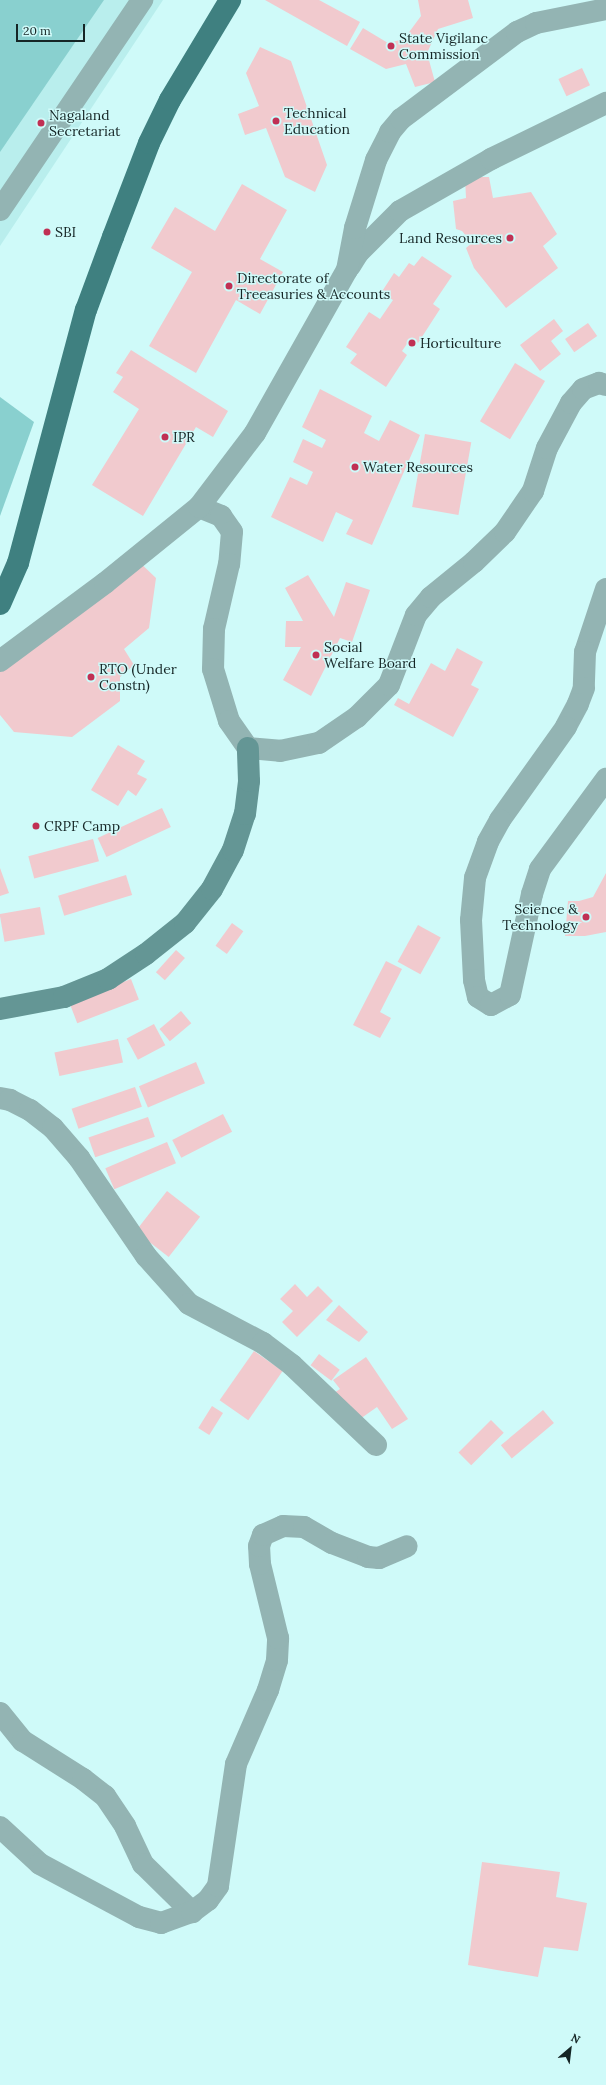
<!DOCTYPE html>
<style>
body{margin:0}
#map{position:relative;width:606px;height:2085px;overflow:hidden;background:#cffaf9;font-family:Lora,serif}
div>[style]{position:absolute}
.built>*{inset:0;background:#b9eeed}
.green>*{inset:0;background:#89d0cf}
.building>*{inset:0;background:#f1cace;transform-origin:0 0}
.minor>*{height:22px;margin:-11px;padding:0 11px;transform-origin:11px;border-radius:11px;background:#93b4b3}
.secondary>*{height:22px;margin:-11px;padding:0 11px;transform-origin:11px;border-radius:11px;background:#649695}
.primary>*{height:22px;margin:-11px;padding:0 11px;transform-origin:11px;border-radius:11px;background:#3f8080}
.dots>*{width:11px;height:11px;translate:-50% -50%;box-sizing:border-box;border:2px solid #cffaf9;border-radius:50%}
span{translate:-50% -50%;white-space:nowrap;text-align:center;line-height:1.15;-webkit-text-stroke:3px #cffaf9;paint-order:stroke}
.poi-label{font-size:14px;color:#152525}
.left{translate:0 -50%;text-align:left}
.right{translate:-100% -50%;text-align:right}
.north{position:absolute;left:550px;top:2029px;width:40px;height:40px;-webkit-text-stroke:3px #cffaf9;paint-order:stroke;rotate:28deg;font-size:11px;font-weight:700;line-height:16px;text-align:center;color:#152525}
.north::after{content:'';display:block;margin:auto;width:14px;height:18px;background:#152525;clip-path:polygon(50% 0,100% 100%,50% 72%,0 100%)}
.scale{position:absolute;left:16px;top:24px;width:69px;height:18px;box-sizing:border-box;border:2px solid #152525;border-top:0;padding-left:5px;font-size:12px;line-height:14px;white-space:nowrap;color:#152525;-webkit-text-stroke:3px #cffaf9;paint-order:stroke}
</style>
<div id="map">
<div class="built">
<div style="clip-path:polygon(0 0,163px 0,0 246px)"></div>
</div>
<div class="green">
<div style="clip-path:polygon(0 0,104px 0,0 152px)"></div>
<div style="clip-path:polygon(0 397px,34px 422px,0 516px)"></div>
</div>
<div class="building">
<div style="clip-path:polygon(265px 0,319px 0,360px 22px,347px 46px)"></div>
<div style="clip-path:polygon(418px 0,468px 0,473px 18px,438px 29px,427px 53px,435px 82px,415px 87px,406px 64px,386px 69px,350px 49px,363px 28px,388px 43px,404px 39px,421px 16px)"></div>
<div style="clip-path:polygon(260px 47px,291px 61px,327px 165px,315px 192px,285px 177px,266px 128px,245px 135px,238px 114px,259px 106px,246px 73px)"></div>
<div style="left:582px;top:68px;width:19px;height:26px;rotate:65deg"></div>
<div style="clip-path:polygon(465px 177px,489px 177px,493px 198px,531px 192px,557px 234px,543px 246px,558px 268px,506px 308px,474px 268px,466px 248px,472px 243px,462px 231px,456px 229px,453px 201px,466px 198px)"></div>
<div style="clip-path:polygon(242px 184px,287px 210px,260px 259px,283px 272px,260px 314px,236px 300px,196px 373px,149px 346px,192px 272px,151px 248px,175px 207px,215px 231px)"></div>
<div style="clip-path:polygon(422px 256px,452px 276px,433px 304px,440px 309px,418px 343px,411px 338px,402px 351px,407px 355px,386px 387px,350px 363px,357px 354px,346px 347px,369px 312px,380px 319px,393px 300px,381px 293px,394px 273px,399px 277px,409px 263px,414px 266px)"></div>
<div style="clip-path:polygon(554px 319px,563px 331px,551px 341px,561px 354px,540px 371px,520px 345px)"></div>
<div style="left:588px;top:323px;width:16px;height:28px;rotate:55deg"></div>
<div style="clip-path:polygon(131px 350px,228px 411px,213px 437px,196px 427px,143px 516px,92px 485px,139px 409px,113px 392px,123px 377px,116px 373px)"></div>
<div style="left:515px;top:363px;width:35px;height:68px;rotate:31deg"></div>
<div style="clip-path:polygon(320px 389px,372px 416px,364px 433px,379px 441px,390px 420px,420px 435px,372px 545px,346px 534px,353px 520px,336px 512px,323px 542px,271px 517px,290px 477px,307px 485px,313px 472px,293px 462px,303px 439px,322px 448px,326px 440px,302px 427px)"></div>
<div style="left:425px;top:434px;width:47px;height:74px;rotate:10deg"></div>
<div style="clip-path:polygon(134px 557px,156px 578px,149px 628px,124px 649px,134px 665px,120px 677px,120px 701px,72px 737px,14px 732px,0 715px,0 670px)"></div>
<div style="clip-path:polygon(308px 575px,334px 617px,346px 582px,370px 590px,352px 642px,340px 638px,311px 696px,283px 680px,301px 647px,285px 647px,286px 621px,303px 621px,285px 588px)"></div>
<div style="clip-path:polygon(457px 648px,483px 662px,471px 685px,479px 689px,453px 737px,394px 705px,398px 698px,409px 704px,431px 663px,445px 671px)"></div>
<div style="clip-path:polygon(118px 745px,145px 761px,137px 774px,147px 779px,136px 796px,128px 790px,118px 806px,91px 790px)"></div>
<div style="left:162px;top:808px;width:21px;height:71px;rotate:65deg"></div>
<div style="left:93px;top:839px;width:23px;height:67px;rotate:75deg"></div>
<div style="clip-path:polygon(0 868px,9px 893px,0 896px)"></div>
<div style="clip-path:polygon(606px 873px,606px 932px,585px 936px,565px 936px,568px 901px,579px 901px,593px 897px)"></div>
<div style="left:126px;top:875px;width:21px;height:71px;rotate:73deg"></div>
<div style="left:40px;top:907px;width:28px;height:41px;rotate:80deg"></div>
<div style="left:232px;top:923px;width:14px;height:28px;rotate:36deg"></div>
<div style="left:418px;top:925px;width:26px;height:42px;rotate:29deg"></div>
<div style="left:176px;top:950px;width:12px;height:30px;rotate:42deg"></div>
<div style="clip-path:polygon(386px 961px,402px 969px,380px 1012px,391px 1018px,380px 1038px,353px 1025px)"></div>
<div style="left:131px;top:979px;width:22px;height:66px;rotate:69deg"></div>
<div style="left:181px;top:1011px;width:16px;height:28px;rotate:50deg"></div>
<div style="left:154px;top:1024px;width:24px;height:31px;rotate:62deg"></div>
<div style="left:118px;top:1039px;width:24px;height:65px;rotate:78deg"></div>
<div style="left:196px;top:1062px;width:23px;height:62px;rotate:67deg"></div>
<div style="left:135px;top:1087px;width:21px;height:67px;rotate:71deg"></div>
<div style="left:223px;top:1114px;width:20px;height:57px;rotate:63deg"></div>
<div style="left:148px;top:1117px;width:21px;height:63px;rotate:71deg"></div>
<div style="left:167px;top:1142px;width:23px;height:67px;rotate:67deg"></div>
<div style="left:167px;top:1191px;width:42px;height:51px;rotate:38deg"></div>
<div style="clip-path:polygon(295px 1284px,307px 1297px,318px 1286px,333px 1301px,297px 1337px,282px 1322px,293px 1311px,280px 1299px)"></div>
<div style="clip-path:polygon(339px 1305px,368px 1332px,359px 1342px,326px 1320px)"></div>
<div style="left:254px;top:1351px;width:35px;height:60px;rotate:35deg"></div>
<div style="left:319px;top:1354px;width:26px;height:14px;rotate:37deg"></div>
<div style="clip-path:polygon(366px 1357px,408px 1419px,392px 1429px,377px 1407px,360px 1419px,350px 1405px,342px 1410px,331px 1395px,340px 1389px,333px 1380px)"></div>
<div style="left:212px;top:1406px;width:13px;height:26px;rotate:32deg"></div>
<div style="left:543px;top:1410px;width:17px;height:55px;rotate:50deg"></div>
<div style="left:491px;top:1420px;width:18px;height:46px;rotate:45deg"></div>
<div style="clip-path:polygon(482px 1862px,560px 1872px,556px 1897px,587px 1903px,578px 1951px,544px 1947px,538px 1977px,468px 1965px)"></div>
</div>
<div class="minor">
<div style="left:0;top:210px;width:254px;rotate:-55.9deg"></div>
<div style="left:350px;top:266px;width:15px;rotate:-58deg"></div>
<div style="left:358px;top:253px;width:59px;rotate:-45deg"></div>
<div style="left:400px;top:211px;width:105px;rotate:-29.7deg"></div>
<div style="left:491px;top:159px;width:128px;rotate:-26deg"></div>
<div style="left:199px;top:507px;width:24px;rotate:22deg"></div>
<div style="left:221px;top:516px;width:19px;rotate:55deg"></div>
<div style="left:232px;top:532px;width:32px;rotate:95deg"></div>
<div style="left:229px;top:564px;width:67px;rotate:103deg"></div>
<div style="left:214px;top:629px;width:40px;rotate:91.4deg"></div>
<div style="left:213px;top:669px;width:54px;rotate:72.9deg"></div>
<div style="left:229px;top:721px;width:33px;rotate:55deg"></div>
<div style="left:248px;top:748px;width:32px;rotate:5deg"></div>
<div style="left:280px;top:751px;width:40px;rotate:-12deg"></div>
<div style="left:319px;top:743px;width:46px;rotate:-34.4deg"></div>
<div style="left:357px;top:717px;width:45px;rotate:-45deg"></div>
<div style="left:389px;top:685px;width:75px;rotate:-68.9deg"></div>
<div style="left:416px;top:615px;width:23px;rotate:-50deg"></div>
<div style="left:431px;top:597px;width:55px;rotate:-39.1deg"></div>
<div style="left:474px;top:562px;width:43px;rotate:-44.1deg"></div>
<div style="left:505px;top:532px;width:50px;rotate:-55.7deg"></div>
<div style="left:533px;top:491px;width:45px;rotate:-72deg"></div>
<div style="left:547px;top:448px;width:51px;rotate:-61.9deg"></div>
<div style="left:571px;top:403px;width:18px;rotate:-49deg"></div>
<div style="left:583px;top:389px;width:17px;rotate:-21deg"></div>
<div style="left:599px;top:383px;width:7px;rotate:16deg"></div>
<div style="left:606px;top:589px;width:66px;rotate:108.4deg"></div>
<div style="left:585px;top:652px;width:36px;rotate:92deg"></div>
<div style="left:584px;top:688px;width:17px;rotate:111deg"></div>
<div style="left:578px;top:704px;width:26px;rotate:118deg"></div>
<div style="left:566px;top:727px;width:114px;rotate:125.4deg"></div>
<div style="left:500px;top:820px;width:25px;rotate:119deg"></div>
<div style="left:488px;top:842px;width:38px;rotate:110deg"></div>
<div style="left:475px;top:878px;width:42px;rotate:95.4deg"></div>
<div style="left:471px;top:920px;width:60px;rotate:87.1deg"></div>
<div style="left:474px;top:980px;width:17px;rotate:77deg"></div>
<div style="left:478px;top:997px;width:15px;rotate:32deg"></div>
<div style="left:491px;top:1005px;width:21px;rotate:-28deg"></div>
<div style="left:510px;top:995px;width:103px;rotate:-77.7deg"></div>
<div style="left:532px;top:894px;width:26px;rotate:-72deg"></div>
<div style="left:540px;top:869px;width:112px;rotate:-53.7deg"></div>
<div style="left:0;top:661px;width:131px;rotate:-36.6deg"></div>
<div style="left:105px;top:583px;width:121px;rotate:-39deg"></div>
<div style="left:199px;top:507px;width:93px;rotate:-52.9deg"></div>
<div style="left:255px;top:433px;width:187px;rotate:-60.6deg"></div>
<div style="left:347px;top:270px;width:43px;rotate:-79.2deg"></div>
<div style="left:355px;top:228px;width:71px;rotate:-72.8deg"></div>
<div style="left:376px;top:160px;width:31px;rotate:-63deg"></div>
<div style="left:390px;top:132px;width:17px;rotate:-50deg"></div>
<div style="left:401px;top:119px;width:145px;rotate:-36.9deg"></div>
<div style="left:517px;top:32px;width:21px;rotate:-25deg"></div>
<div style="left:536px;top:23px;width:71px;rotate:-11.3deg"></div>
<div style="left:0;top:1098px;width:10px;rotate:11deg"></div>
<div style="left:10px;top:1100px;width:22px;rotate:27deg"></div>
<div style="left:30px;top:1110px;width:29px;rotate:38deg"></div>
<div style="left:53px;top:1128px;width:40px;rotate:49deg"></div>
<div style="left:79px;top:1158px;width:119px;rotate:55.6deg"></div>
<div style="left:146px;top:1256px;width:64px;rotate:48.1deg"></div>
<div style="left:189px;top:1304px;width:84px;rotate:27.8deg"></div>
<div style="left:263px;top:1343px;width:36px;rotate:37deg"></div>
<div style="left:292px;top:1365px;width:116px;rotate:43.6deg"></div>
<div style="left:0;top:1713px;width:36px;rotate:51deg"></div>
<div style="left:23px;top:1741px;width:71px;rotate:32.3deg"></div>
<div style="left:83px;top:1779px;width:28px;rotate:38deg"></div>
<div style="left:105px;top:1796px;width:36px;rotate:56deg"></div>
<div style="left:125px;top:1826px;width:42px;rotate:64.7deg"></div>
<div style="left:143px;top:1864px;width:69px;rotate:44.4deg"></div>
<div style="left:0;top:1827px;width:54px;rotate:42.8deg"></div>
<div style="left:40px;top:1864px;width:112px;rotate:28.2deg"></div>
<div style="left:139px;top:1917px;width:23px;rotate:15deg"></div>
<div style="left:161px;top:1923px;width:33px;rotate:-20deg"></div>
<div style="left:192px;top:1912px;width:20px;rotate:-37deg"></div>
<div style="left:208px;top:1900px;width:17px;rotate:-54deg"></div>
<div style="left:218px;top:1886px;width:123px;rotate:-81.6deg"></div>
<div style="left:236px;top:1764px;width:81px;rotate:-66.6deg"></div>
<div style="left:268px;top:1690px;width:31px;rotate:-73deg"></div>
<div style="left:277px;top:1660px;width:22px;rotate:-87deg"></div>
<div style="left:278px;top:1638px;width:76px;rotate:-103.7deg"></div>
<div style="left:260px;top:1564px;width:18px;rotate:-93deg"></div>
<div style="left:259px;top:1546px;width:12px;rotate:-70deg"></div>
<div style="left:263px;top:1535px;width:22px;rotate:-24deg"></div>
<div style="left:283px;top:1526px;width:21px;rotate:3deg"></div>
<div style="left:304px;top:1527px;width:32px;rotate:30deg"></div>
<div style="left:332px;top:1543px;width:39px;rotate:21deg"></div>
<div style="left:368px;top:1557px;width:11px;rotate:5deg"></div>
<div style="left:379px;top:1558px;width:30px;rotate:-23deg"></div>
</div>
<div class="secondary">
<div style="left:0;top:1009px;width:65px;rotate:-10.6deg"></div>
<div style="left:64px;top:997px;width:48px;rotate:-22.2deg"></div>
<div style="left:108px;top:979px;width:45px;rotate:-33.3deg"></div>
<div style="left:146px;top:954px;width:50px;rotate:-38.5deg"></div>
<div style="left:185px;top:923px;width:43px;rotate:-51.5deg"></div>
<div style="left:212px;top:889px;width:44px;rotate:-61.7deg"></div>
<div style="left:233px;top:850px;width:38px;rotate:-72deg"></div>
<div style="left:245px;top:814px;width:33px;rotate:-83deg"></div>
<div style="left:249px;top:781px;width:33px;rotate:-92deg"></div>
</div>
<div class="primary">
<div style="left:0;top:604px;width:45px;rotate:-66.3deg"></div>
<div style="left:18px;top:563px;width:262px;rotate:-75deg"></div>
<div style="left:86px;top:310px;width:78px;rotate:-69.7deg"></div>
<div style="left:113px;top:237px;width:101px;rotate:-69deg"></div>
<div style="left:149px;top:143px;width:48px;rotate:-64deg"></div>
<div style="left:170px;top:100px;width:117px;rotate:-59deg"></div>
</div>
<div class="dots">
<div style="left:391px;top:46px;background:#c03054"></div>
<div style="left:276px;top:121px;background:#c03054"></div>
<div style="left:41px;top:123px;background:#c03054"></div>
<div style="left:47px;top:232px;background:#c03054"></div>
<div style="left:510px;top:238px;background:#c03054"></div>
<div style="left:229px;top:286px;background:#c03054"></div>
<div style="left:412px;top:343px;background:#c03054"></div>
<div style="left:165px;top:437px;background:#c03054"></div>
<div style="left:355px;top:467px;background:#c03054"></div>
<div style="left:316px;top:655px;background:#c03054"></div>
<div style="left:91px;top:677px;background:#c03054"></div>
<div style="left:36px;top:826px;background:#c03054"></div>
<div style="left:586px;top:917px;background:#c03054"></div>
</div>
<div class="poi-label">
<span class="left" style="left:399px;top:46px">State Vigilanc<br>Commission</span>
<span class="left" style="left:284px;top:121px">Technical<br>Education</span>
<span class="left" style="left:49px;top:123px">Nagaland<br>Secretariat</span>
<span class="left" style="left:55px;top:232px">SBI</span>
<span class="right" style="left:502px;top:238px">Land Resources</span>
<span class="left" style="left:237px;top:286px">Directorate of<br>Treeasuries &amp; Accounts</span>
<span class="left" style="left:420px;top:343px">Horticulture</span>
<span class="left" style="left:173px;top:437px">IPR</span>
<span class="left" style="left:363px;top:467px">Water Resources</span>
<span class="left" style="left:324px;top:655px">Social<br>Welfare Board</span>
<span class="left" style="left:99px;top:677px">RTO (Under<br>Constn)</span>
<span class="left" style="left:44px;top:826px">CRPF Camp</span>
<span class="right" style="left:578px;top:917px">Science &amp;<br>Technology</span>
</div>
<div class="north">N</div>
<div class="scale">20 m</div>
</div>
